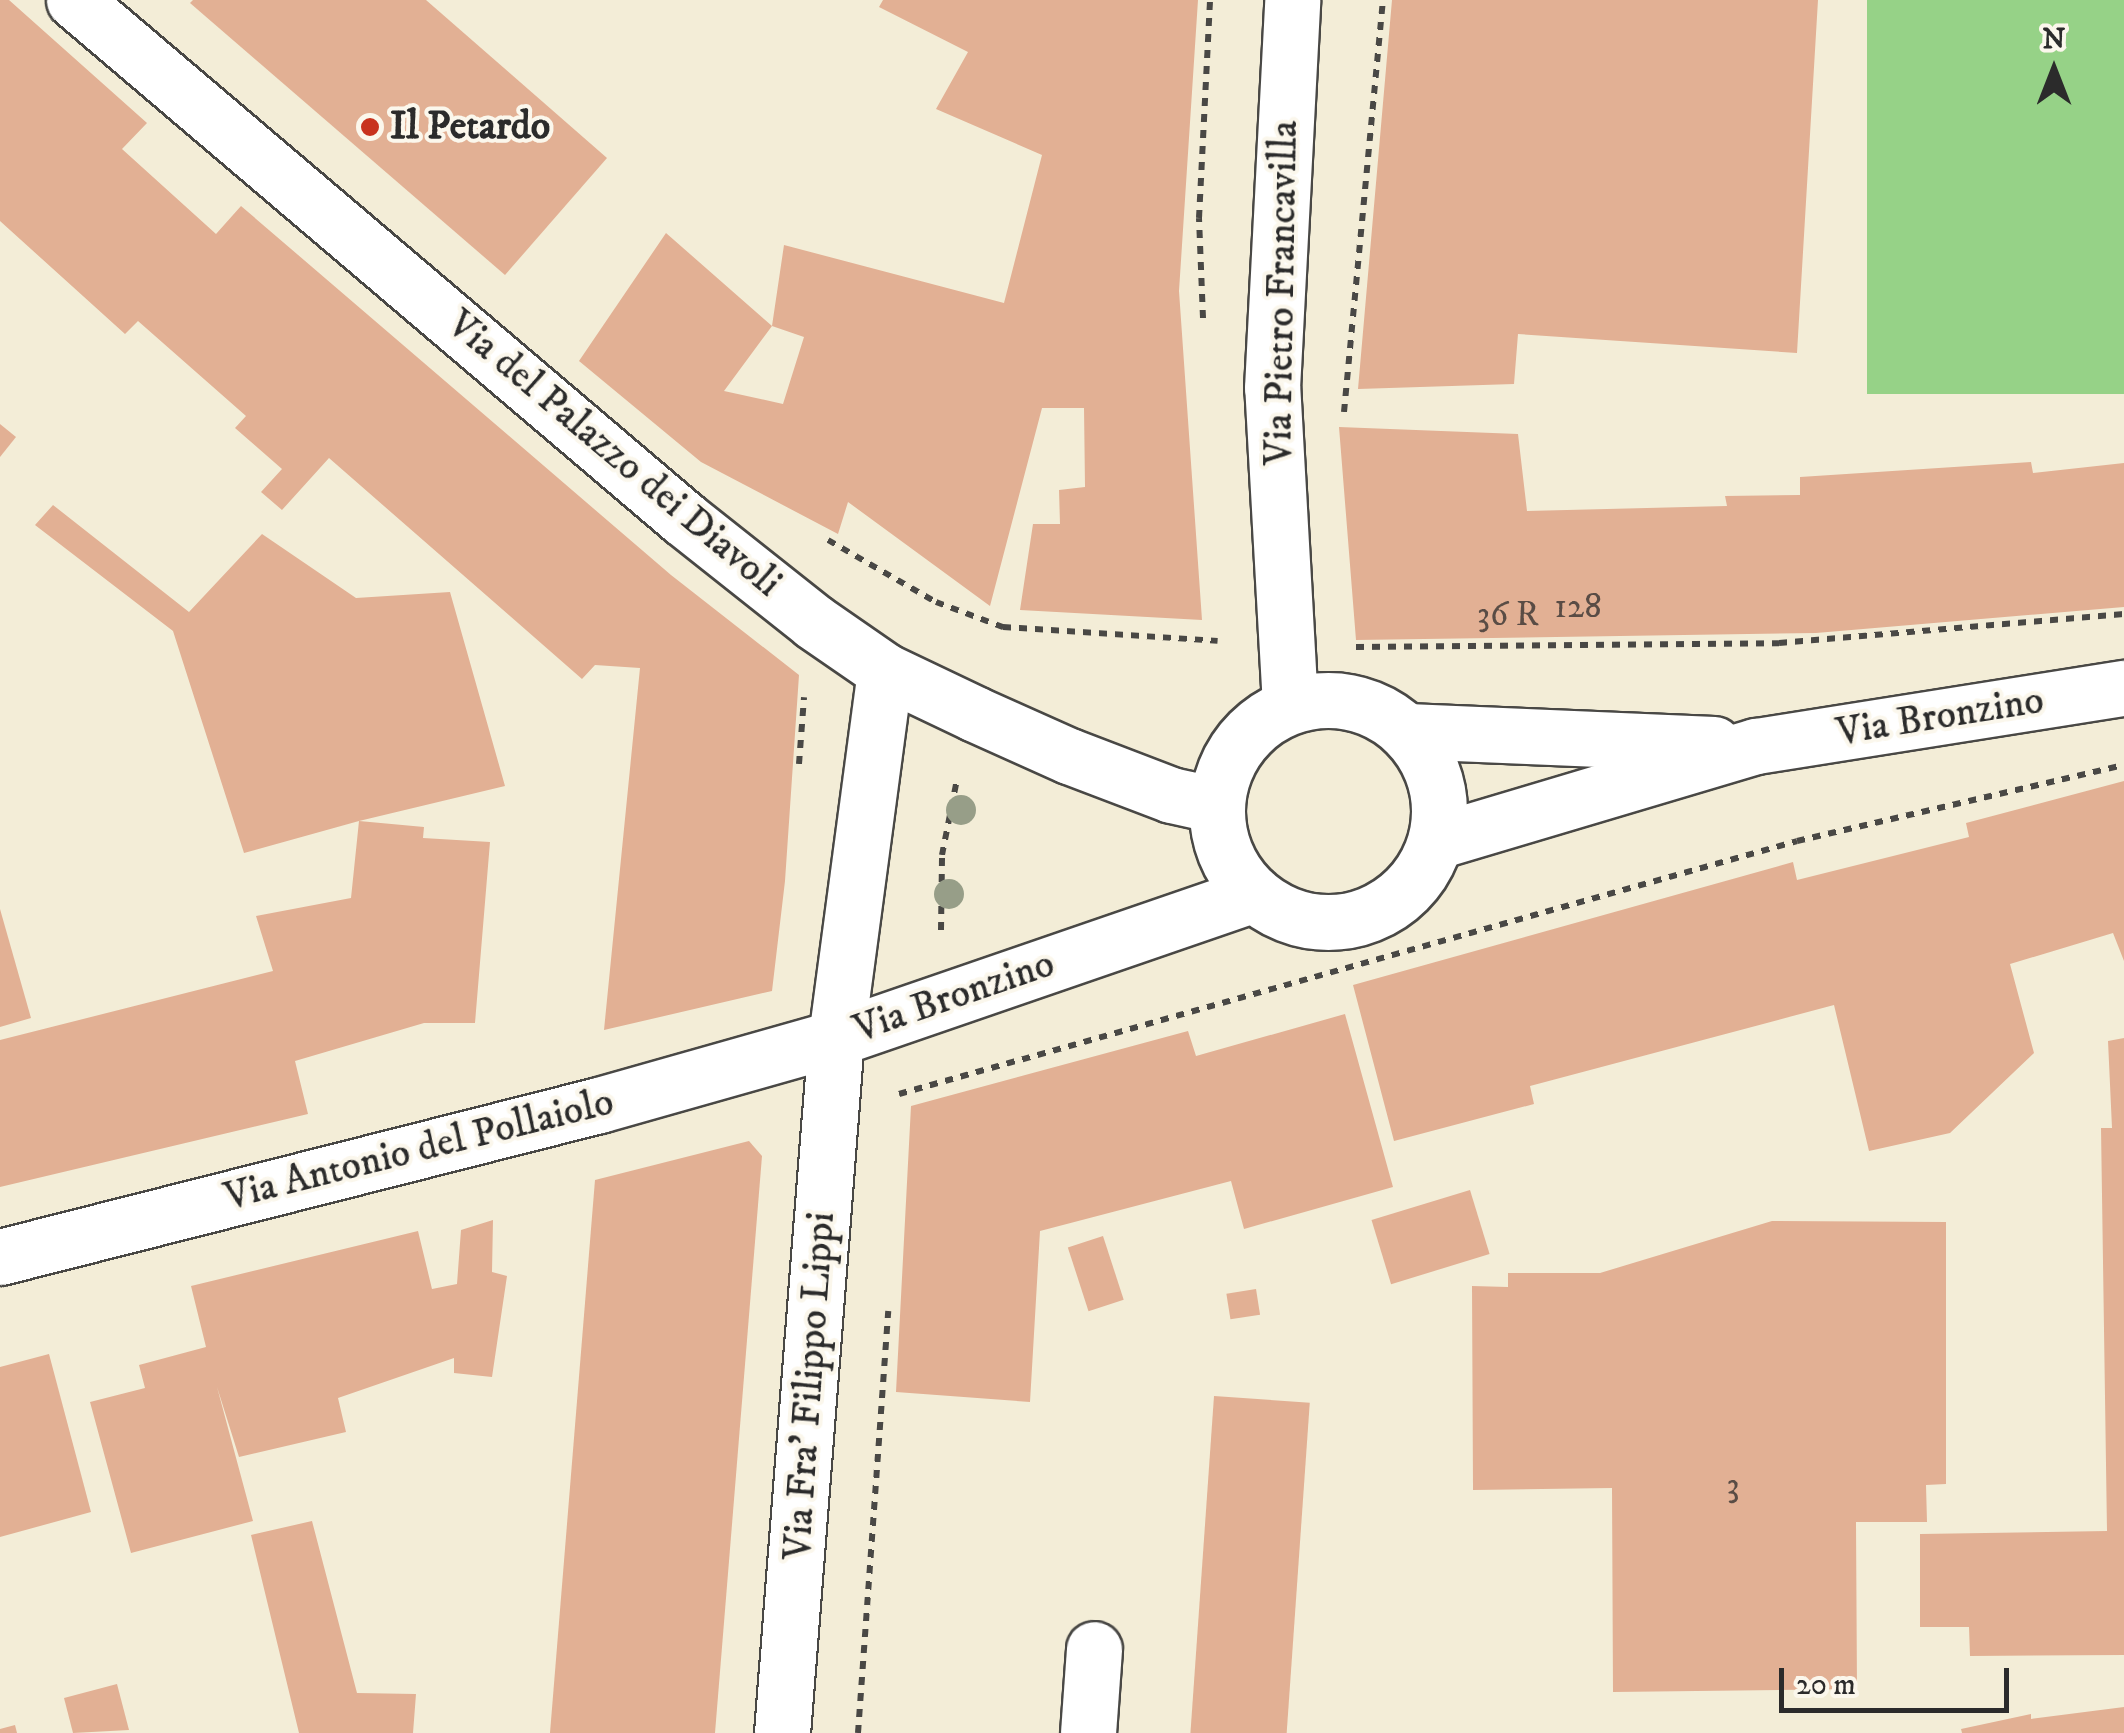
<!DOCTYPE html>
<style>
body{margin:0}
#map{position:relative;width:2124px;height:1733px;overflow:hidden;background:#f3edd7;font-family:"IM FELL DW Pica",serif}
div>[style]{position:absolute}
.green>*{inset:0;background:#96d287;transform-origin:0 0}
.building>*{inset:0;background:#e2b094;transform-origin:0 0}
.path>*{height:6px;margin-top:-3px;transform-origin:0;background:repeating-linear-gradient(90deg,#494845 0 8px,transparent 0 16px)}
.roads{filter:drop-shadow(2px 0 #494845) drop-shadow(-2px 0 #494845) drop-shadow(0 2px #494845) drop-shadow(0 -2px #494845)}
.minor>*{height:55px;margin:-27.5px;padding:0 27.5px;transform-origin:27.5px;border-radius:27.5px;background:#fff}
.minor>.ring{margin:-27.5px;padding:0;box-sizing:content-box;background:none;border:55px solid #fff;border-radius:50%}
.trees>*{width:30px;height:30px;margin:-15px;border-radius:50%;background:#979e88}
.dots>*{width:28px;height:28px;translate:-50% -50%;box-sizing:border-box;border:5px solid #fbf7ec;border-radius:50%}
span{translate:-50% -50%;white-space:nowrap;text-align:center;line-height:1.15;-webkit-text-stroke:8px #fbf7ec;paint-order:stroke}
.number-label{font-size:35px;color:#594c45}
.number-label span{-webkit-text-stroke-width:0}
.poi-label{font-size:40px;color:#2b2b2b;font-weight:700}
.left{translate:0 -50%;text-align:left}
.street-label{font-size:40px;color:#2b2b2b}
.north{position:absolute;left:2004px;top:20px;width:100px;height:100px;-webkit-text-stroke:8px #fbf7ec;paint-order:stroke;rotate:0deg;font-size:28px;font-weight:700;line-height:40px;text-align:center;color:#2b2b2b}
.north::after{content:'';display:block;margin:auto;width:35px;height:45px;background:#2b2b2b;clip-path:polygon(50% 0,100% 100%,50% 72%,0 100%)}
.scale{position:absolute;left:1779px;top:1668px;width:230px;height:45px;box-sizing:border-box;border:5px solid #2b2b2b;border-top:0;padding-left:12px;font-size:30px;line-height:35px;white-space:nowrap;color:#2b2b2b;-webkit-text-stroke:8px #fbf7ec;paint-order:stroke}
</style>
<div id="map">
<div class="green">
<div style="left:1867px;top:0;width:257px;height:394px"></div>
</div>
<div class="building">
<div style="clip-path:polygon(0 0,9px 0,147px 123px,122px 149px,216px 234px,241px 206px,671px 575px,799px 675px,785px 881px,772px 991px,604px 1030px,640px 668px,595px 665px,582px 679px,329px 458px,282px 510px,261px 492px,282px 469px,235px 428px,246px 416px,138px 321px,125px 334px,0 221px)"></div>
<div style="clip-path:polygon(193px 0,426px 0,607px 158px,505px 275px,190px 3px)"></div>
<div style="clip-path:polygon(evenodd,883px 0,1198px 0,1179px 291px,1202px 620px,1020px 610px,1033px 524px,1060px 524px,1059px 490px,1085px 487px,1084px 408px,1042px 408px,990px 606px,848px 502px,838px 534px,701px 462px,579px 361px,666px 233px,772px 326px,784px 245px,1004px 303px,1042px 155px,936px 109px,968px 52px,879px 7px,883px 0,772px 326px,804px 337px,783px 404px,724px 391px,772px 326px)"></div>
<div style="clip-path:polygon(1392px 0,1818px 0,1797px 353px,1518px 334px,1514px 384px,1358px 389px)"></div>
<div style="clip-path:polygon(0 424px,16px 437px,0 457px)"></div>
<div style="clip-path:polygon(1339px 427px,1518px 434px,1527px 511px,1727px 506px,1725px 496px,1800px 495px,1800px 477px,2031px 462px,2033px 473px,2124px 463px,2124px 607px,1816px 633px,1356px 640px)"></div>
<div style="clip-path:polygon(53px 505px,189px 612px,262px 534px,356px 598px,450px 592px,505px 786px,359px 821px,424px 827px,423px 838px,490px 842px,475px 1023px,424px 1023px,295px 1061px,308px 1114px,0 1187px,0 1040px,273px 971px,256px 916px,351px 898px,359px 821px,244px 853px,173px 631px,35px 525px)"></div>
<div style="clip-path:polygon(2124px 781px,2124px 961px,2113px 933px,2010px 964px,2034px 1053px,1950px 1133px,1869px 1151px,1834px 1005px,1530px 1086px,1534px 1104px,1394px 1141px,1353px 985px,1793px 862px,1797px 880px,1969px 837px,1966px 823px)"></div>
<div style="clip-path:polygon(0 909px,31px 1018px,0 1027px)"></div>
<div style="clip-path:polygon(1345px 1014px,1393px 1187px,1244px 1229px,1231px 1181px,1040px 1231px,1030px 1402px,896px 1392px,911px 1106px,1188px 1031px,1196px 1056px)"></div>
<div style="clip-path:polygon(2124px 1038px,2124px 1655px,1970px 1656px,1969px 1627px,1920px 1627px,1920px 1534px,2107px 1531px,2101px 1128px,2112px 1128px,2108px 1041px)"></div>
<div style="clip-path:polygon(749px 1141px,762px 1156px,715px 1733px,550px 1733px,595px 1180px)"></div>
<div style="left:1470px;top:1190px;width:67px;height:103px;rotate:73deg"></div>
<div style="clip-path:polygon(493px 1220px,492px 1272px,507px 1276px,492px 1377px,454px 1373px,454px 1358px,338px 1398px,346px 1432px,239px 1457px,217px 1387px,253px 1521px,131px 1553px,90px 1402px,145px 1388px,139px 1365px,206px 1347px,191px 1286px,418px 1231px,432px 1289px,457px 1284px,461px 1230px)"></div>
<div style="clip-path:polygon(1772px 1221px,1946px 1222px,1946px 1484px,1926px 1485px,1927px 1522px,1856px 1522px,1857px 1689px,1613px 1692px,1612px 1488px,1473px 1490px,1472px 1286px,1508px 1287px,1508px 1273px,1600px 1273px)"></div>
<div style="left:1103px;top:1236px;width:67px;height:37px;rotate:72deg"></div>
<div style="left:1256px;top:1289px;width:26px;height:30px;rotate:81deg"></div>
<div style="clip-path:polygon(49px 1354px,91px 1512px,0 1537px,0 1367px)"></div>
<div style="left:1214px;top:1396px;width:96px;height:338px;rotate:4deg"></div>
<div style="clip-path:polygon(312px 1521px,357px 1693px,416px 1694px,413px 1733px,299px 1733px,251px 1535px)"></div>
<div style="clip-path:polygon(117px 1684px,129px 1730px,73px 1733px,64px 1698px)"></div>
<div style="clip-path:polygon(2124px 1707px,2124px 1733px,1962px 1733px,1961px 1729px,2031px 1714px,2031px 1719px)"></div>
<div style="clip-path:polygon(15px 1725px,17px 1733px,0 1733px,0 1729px)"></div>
</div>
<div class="path">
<div style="left:1203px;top:318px;width:100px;rotate:-92.3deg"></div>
<div style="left:1199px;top:218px;width:218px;rotate:-87.1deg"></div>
<div style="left:1344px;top:412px;width:414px;rotate:-84.6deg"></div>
<div style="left:828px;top:540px;width:125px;rotate:29.9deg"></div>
<div style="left:936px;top:602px;width:72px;rotate:20.5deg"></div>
<div style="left:1003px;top:627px;width:215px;rotate:3.7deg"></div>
<div style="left:1356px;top:647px;width:423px;rotate:-0.5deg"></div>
<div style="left:1779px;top:643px;width:346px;rotate:-4.8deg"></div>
<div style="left:799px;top:764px;width:67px;rotate:-85.7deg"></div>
<div style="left:941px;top:930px;width:75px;rotate:-89.2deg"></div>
<div style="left:942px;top:855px;width:77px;rotate:-78.8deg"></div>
<div style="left:899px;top:1094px;width:933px;rotate:-15.73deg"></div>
<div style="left:1797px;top:841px;width:336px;rotate:-13.1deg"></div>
<div style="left:858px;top:1733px;width:423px;rotate:-85.9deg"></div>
</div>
<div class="roads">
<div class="minor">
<div style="left:74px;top:0;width:800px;rotate:40.38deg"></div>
<div style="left:683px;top:518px;width:167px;rotate:38.4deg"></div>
<div style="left:814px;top:622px;width:86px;rotate:34.6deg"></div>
<div style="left:885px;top:671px;width:100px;rotate:25.5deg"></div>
<div style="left:975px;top:714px;width:103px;rotate:24.1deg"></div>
<div style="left:1069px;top:756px;width:109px;rotate:20.9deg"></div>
<div style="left:1171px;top:795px;width:46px;rotate:12.5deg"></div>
<div class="ring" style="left:1217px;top:700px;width:167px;height:167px"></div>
<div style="left:1290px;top:705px;width:318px;rotate:-93.2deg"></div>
<div style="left:1272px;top:388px;width:389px;rotate:-87deg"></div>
<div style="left:1407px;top:731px;width:307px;rotate:2.4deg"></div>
<div style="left:1437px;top:841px;width:333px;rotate:-16.6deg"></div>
<div style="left:1756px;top:746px;width:373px;rotate:-9deg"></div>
<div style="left:0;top:1257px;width:618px;rotate:-14.24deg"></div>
<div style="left:599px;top:1105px;width:246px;rotate:-15.8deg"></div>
<div style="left:836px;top:1038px;width:442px;rotate:-19deg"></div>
<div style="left:782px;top:1733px;width:697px;rotate:-85.56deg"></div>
<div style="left:836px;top:1038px;width:370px;rotate:-82.4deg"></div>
<div style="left:1088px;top:1733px;width:84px;rotate:-85.9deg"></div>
</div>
</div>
<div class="trees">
<div style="left:961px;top:810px"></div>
<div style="left:949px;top:894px"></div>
</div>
<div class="dots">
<div style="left:370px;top:127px;background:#c8321e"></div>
</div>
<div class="number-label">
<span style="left:1578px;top:607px">128</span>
<span style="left:1508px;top:615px">36 R</span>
<span style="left:1733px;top:1486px">3</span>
</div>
<div class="poi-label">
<span class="left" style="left:390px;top:127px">Il Petardo</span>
</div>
<div class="street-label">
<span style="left:1282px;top:293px;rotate:-89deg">Via Pietro Francavilla</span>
<span style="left:614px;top:454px;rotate:40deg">Via del Palazzo dei Diavoli</span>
<span style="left:1940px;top:717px;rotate:-9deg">Via Bronzino</span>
<span style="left:954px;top:997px;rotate:-19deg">Via Bronzino</span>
<span style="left:419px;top:1150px;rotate:-14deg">Via Antonio del Pollaiolo</span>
<span style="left:810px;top:1386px;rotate:-86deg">Via Fra' Filippo Lippi</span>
</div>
<div class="north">N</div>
<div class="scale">20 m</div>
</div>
